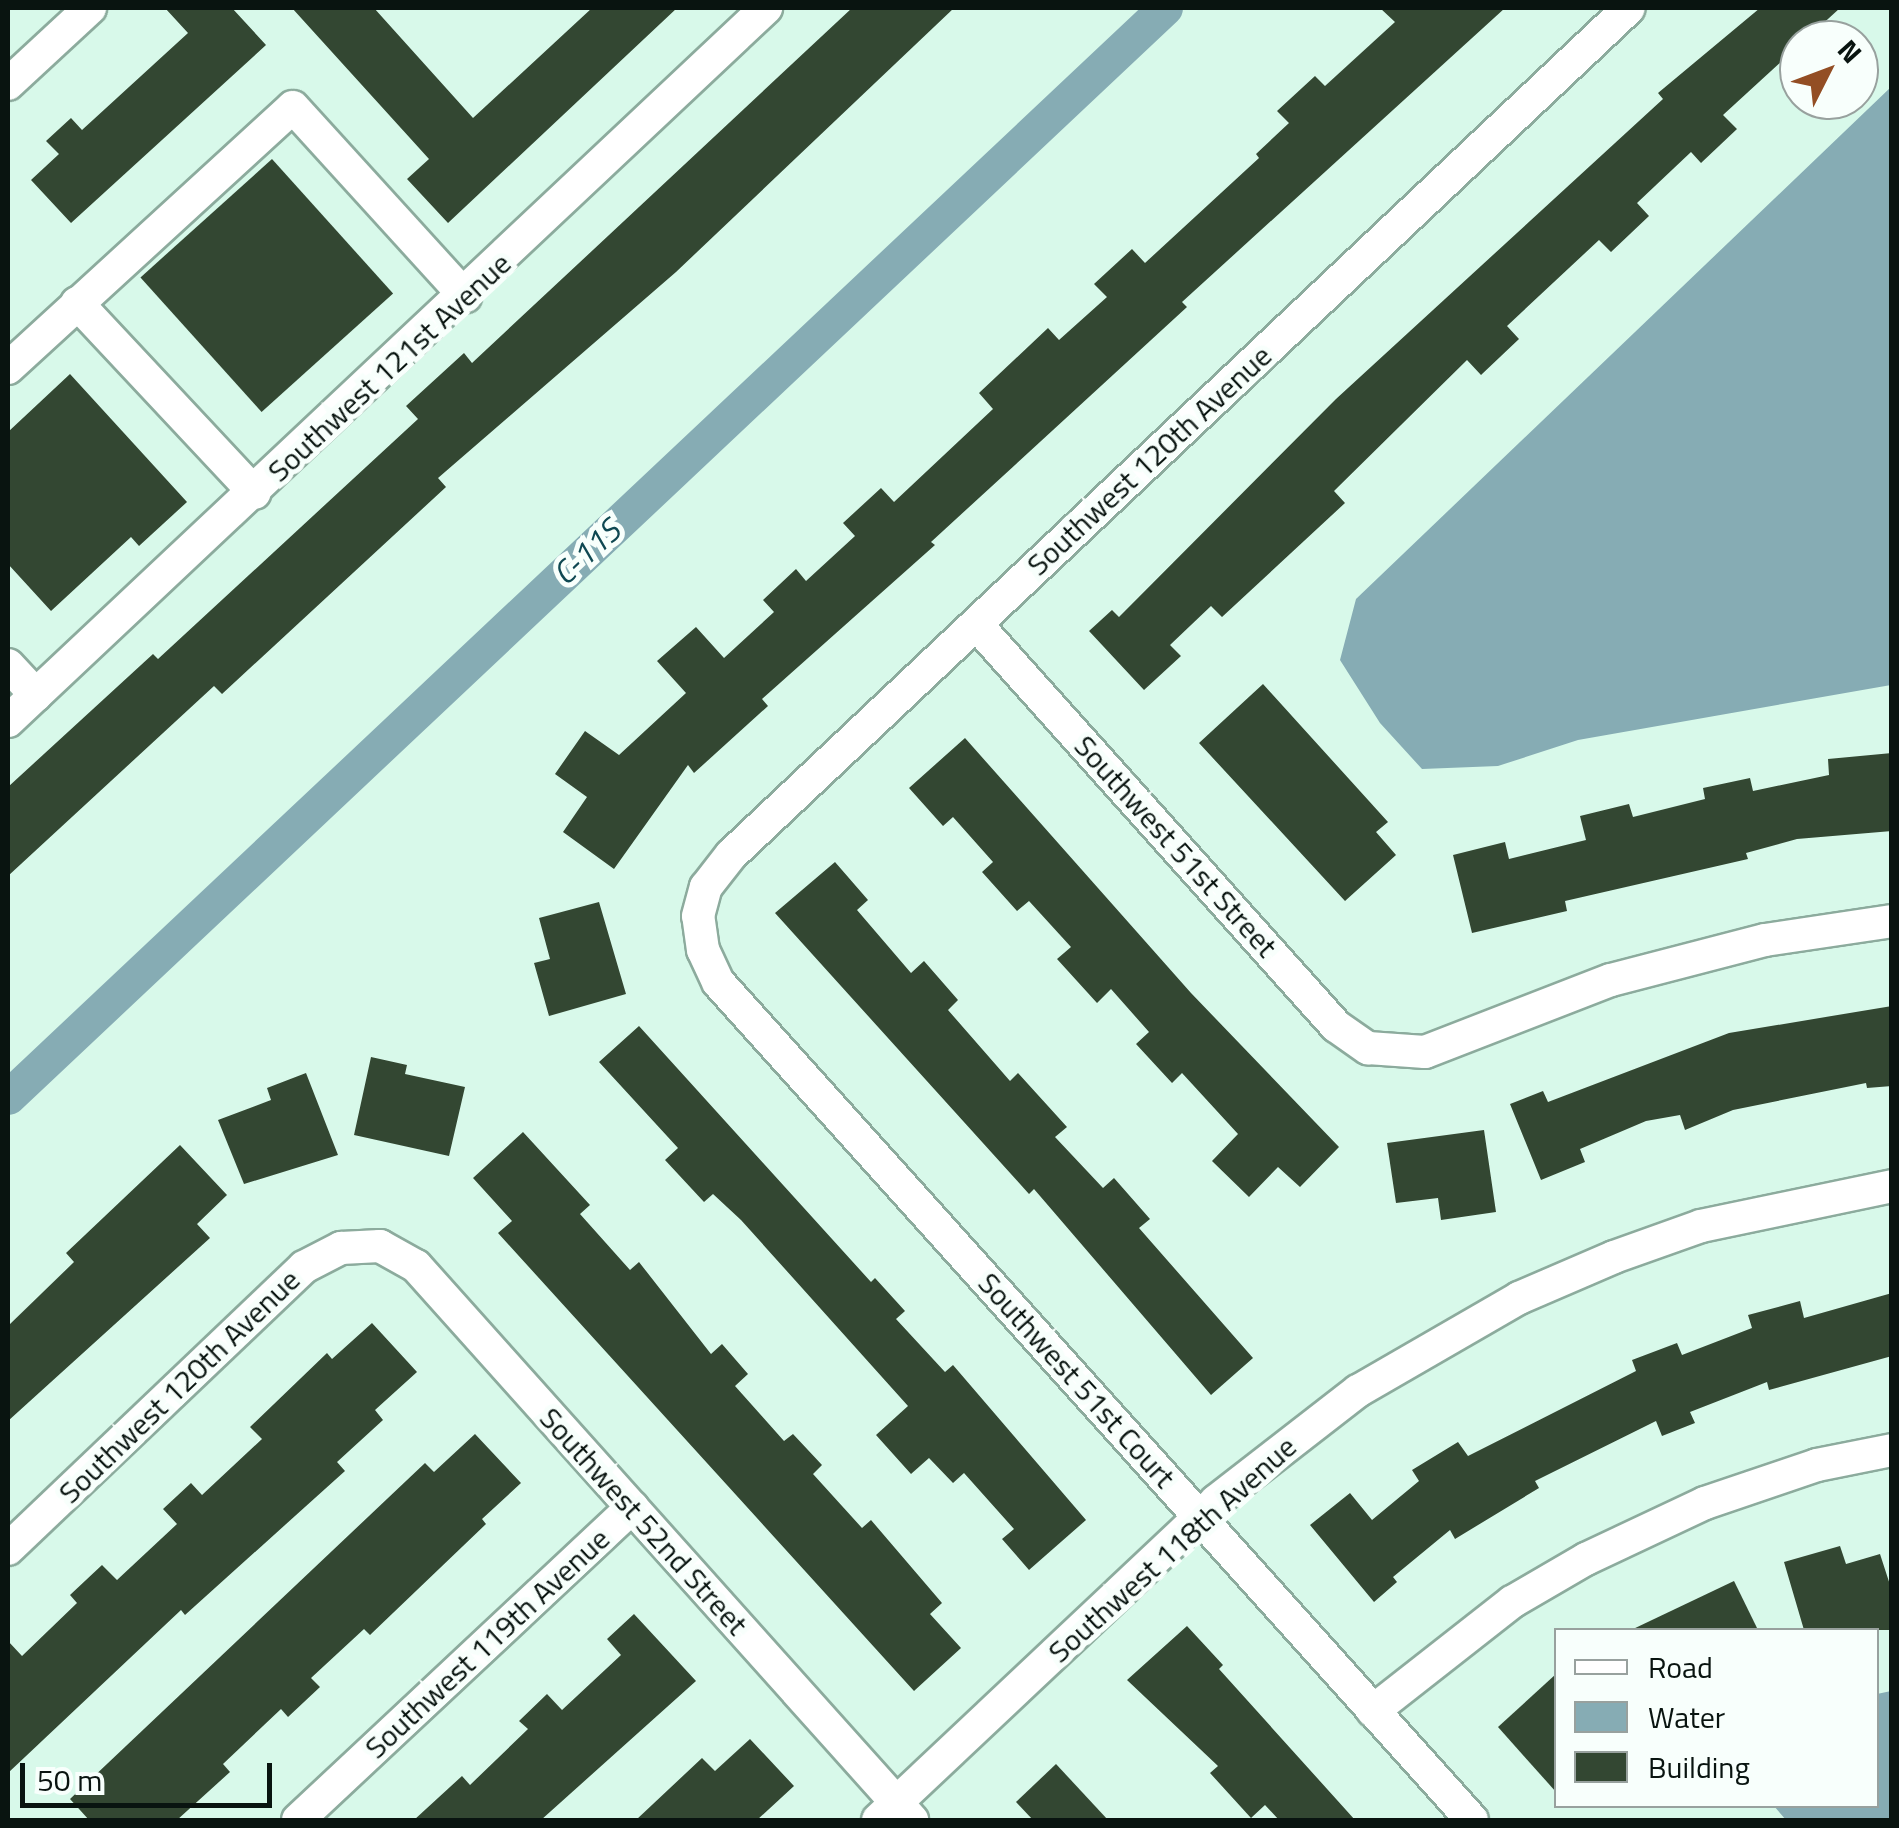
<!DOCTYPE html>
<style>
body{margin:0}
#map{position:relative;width:1899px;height:1828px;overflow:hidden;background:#d8f9ea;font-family:"Titillium Web",sans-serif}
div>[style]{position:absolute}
.water>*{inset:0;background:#86acb4}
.canal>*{height:35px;margin:-17.5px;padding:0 17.5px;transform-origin:17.5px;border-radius:17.5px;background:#86acb4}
.building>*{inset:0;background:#334732;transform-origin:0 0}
.roads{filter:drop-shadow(2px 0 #8cab9d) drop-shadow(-2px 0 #8cab9d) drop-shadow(0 2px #8cab9d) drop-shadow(0 -2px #8cab9d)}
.street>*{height:32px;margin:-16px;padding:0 16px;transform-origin:16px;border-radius:16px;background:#fff}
span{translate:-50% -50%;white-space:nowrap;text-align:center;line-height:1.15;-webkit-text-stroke:10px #f8fffc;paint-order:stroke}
.street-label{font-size:30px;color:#091410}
.water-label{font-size:32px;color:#0f4852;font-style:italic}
.frame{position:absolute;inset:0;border:10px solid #091410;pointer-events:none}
.legend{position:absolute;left:1554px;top:1628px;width:325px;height:180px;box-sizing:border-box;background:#f8fffc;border:2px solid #98a19e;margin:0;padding:12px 18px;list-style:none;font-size:30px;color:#091410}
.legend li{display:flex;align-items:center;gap:20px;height:50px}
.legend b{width:50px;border:2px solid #98a19e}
.north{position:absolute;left:1779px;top:20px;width:100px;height:100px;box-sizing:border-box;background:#f8fffc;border:2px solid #98a19e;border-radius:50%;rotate:48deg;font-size:28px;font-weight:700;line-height:40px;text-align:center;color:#091410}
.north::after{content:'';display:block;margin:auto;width:35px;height:45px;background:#934e24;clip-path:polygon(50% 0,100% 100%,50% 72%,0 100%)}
.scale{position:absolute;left:20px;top:1763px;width:252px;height:45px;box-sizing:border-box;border:5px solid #091410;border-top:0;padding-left:12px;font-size:30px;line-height:35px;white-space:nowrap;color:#091410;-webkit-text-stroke:8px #f8fffc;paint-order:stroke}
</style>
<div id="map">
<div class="water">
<div style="clip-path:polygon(1891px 87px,1891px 685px,1578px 740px,1498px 766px,1422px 769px,1380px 723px,1340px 660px,1356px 599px)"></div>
<div style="clip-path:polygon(1891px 1691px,1891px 1820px,1786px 1820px,1774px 1806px,1876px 1806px,1877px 1694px)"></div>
</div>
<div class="canal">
<div style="left:8px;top:1097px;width:1589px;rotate:-43.27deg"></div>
</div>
<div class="building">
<div style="clip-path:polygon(165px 8px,232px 8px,266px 45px,71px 223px,31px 180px,59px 154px,46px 141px,71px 118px,82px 130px,188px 33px)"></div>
<div style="clip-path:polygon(292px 8px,374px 8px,473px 118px,592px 8px,677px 8px,448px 223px,407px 179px,429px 159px)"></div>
<div style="clip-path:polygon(852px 8px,954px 8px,676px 272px,438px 478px,446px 487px,222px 694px,214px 686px,8px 876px,8px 787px,153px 654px,158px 659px,418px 419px,406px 406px,464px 353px,472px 363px)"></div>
<div style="clip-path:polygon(1380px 8px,1505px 8px,1182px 302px,1187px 307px,931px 542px,935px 545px,762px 699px,768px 706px,694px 773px,688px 765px,614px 869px,563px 832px,587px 797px,555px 774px,585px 731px,619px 755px,686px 693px,657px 661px,696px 627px,724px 658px,774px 612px,763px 600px,796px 569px,806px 581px,855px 536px,843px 523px,881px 488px,894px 502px,993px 409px,979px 393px,1048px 328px,1059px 340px,1107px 297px,1094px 284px,1132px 249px,1145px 263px,1259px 158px,1256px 154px,1289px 123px,1277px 111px,1315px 76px,1325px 86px,1395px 22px)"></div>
<div style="clip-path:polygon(1760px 8px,1840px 8px,1723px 115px,1737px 129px,1701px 163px,1691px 152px,1637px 203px,1649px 216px,1611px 252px,1599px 240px,1507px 326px,1519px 339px,1481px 375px,1467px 360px,1334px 491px,1345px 503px,1222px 617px,1211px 606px,1170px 645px,1181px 656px,1144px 690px,1089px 631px,1112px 610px,1119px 617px,1336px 399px,1663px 99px,1658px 93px)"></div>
<div style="left:272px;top:159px;width:181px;height:177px;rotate:48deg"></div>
<div style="clip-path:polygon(70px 374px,187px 502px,139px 546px,131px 537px,51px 611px,8px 564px,8px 432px)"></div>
<div style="clip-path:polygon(1263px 684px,1388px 822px,1376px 832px,1396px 855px,1345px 901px,1199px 743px)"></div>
<div style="clip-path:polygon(965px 738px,1191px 993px,1339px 1147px,1300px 1187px,1278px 1167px,1249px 1197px,1212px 1161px,1238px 1134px,1182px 1073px,1172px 1083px,1136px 1044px,1149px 1032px,1111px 989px,1097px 1003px,1057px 959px,1071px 947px,1029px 901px,1017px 911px,982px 872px,993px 862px,953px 817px,943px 826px,909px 788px)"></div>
<div style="clip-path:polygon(1892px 753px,1892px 831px,1797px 839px,1746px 853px,1748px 859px,1565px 901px,1567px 911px,1472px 933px,1453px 855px,1505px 842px,1509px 859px,1586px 840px,1580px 816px,1629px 804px,1633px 817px,1705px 799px,1703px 788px,1750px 778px,1753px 791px,1829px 775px,1828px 759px)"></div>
<div style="clip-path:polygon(835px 862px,868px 900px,857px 910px,911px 973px,924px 961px,958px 1000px,948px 1010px,1010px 1081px,1018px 1073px,1067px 1127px,1055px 1137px,1103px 1188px,1114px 1178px,1150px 1219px,1139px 1228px,1253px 1358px,1211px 1395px,1034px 1189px,1029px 1194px,775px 913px)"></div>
<div style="clip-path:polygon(599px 902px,626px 994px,549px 1016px,534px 963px,550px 959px,539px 918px)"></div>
<div style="clip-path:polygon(1892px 1006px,1892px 1086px,1867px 1088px,1866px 1083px,1733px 1110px,1685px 1130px,1680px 1115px,1646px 1121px,1580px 1149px,1585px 1162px,1541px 1180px,1510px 1104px,1543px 1091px,1548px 1102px,1729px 1033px)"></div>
<div style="clip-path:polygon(639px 1026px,871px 1282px,875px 1278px,905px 1311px,896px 1319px,945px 1372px,953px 1365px,1086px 1520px,1029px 1570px,1002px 1539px,1014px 1529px,964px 1473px,953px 1483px,929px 1458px,911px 1474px,876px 1435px,908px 1406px,741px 1220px,713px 1194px,704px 1202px,665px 1160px,678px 1148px,599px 1062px)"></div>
<div style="clip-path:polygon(371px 1057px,407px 1065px,405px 1074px,465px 1087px,449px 1156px,354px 1135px)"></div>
<div style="clip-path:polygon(306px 1073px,338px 1155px,244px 1184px,218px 1120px,271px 1100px,267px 1088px)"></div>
<div style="clip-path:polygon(1484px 1130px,1496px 1212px,1441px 1220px,1438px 1198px,1396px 1203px,1387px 1143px)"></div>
<div style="clip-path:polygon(523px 1132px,590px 1205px,580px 1214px,630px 1270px,639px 1262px,711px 1354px,722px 1344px,748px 1374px,735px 1386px,784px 1441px,793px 1434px,822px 1465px,813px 1474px,862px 1528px,871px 1520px,942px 1603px,930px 1614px,961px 1648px,914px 1691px,498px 1233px,512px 1221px,473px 1178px)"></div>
<div style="clip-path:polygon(180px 1145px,227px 1195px,197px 1224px,210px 1238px,8px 1421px,8px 1326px,74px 1262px,66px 1253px)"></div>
<div style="clip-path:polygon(1892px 1293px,1892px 1356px,1769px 1390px,1767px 1382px,1690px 1412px,1695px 1423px,1662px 1436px,1656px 1421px,1535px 1481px,1539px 1488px,1455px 1539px,1450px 1530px,1393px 1577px,1397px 1582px,1374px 1602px,1310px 1525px,1350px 1493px,1372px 1520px,1419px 1481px,1412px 1470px,1458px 1442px,1468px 1456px,1636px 1371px,1632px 1360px,1677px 1343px,1682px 1355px,1752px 1328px,1748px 1315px,1800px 1301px,1804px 1318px)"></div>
<div style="clip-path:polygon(372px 1323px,417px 1372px,375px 1410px,383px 1420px,337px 1462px,345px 1471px,185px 1615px,181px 1610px,8px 1773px,8px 1641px,22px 1656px,77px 1603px,70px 1595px,102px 1565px,117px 1580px,177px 1524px,163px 1509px,191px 1483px,202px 1495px,262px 1439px,250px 1427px,327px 1353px,332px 1359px)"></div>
<div style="clip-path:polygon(475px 1434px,521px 1483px,482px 1519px,486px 1524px,370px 1635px,364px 1629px,311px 1678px,320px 1687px,288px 1717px,281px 1709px,223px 1764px,230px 1772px,177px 1820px,89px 1820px,70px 1799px,425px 1463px,434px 1472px)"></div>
<div style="clip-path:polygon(1840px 1546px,1846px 1564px,1880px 1554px,1892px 1591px,1892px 1630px,1804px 1630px,1784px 1562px)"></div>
<div style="clip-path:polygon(1734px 1581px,1758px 1630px,1631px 1630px)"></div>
<div style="clip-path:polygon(634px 1614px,696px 1681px,541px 1820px,414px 1820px,462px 1776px,470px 1785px,528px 1729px,519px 1721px,547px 1694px,562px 1710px,621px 1655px,607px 1639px)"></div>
<div style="clip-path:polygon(1187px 1626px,1223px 1665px,1219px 1669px,1355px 1820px,1279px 1820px,1265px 1805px,1251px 1818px,1210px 1773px,1218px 1766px,1127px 1680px)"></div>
<div style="clip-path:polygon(1556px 1674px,1556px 1792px,1498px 1727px)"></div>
<div style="clip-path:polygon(750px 1739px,794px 1786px,757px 1820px,636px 1820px,702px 1758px,715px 1771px)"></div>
<div style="clip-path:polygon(1056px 1764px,1108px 1820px,1033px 1820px,1016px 1802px)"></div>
</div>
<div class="roads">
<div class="street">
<div style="left:8px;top:84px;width:112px;rotate:-42.8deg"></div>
<div style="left:77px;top:303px;width:260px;rotate:46.9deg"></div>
<div style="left:8px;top:368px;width:386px;rotate:-42.5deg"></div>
<div style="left:293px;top:107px;width:256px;rotate:47.7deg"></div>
<div style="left:976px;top:624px;width:540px;rotate:48.15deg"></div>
<div style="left:1336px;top:1026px;width:39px;rotate:35deg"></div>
<div style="left:1368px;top:1048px;width:57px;rotate:4deg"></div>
<div style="left:1425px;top:1052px;width:199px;rotate:-21.2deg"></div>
<div style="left:1611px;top:980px;width:159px;rotate:-14.6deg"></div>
<div style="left:1765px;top:940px;width:128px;rotate:-8.5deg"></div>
<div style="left:8px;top:665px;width:41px;rotate:47deg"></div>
<div style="left:8px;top:721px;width:1041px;rotate:-43.25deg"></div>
<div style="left:8px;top:1549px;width:409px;rotate:-43.6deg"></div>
<div style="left:304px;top:1267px;width:42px;rotate:-27.2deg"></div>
<div style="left:341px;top:1248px;width:39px;rotate:-3deg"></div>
<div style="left:380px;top:1246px;width:41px;rotate:29.1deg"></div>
<div style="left:416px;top:1266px;width:744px;rotate:48.16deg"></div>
<div style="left:1373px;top:1711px;width:177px;rotate:-38.1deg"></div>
<div style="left:1512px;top:1602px;width:86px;rotate:-30.2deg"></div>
<div style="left:1586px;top:1559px;width:132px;rotate:-25.2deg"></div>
<div style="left:1705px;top:1503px;width:118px;rotate:-18.7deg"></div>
<div style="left:1817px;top:1465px;width:76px;rotate:-11.3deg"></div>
<div style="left:298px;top:1820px;width:458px;rotate:-43.1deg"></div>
<div style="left:878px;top:1820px;width:465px;rotate:-43.3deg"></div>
<div style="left:1216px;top:1501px;width:180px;rotate:-37.8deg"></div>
<div style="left:1358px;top:1391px;width:186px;rotate:-30deg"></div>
<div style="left:1519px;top:1298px;width:103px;rotate:-23.3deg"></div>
<div style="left:1614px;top:1257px;width:92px;rotate:-19.6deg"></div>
<div style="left:1701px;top:1226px;width:195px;rotate:-11.8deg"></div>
<div style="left:1472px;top:1820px;width:1127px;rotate:-131.98deg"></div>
<div style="left:718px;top:982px;width:35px;rotate:-115deg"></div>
<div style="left:703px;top:950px;width:34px;rotate:-98deg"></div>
<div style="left:698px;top:916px;width:30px;rotate:-75deg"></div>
<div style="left:706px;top:887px;width:41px;rotate:-52deg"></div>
<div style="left:731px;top:855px;width:1234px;rotate:-43.33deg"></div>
</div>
</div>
<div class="street-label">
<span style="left:389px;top:367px;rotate:-43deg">Southwest 121st Avenue</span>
<span style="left:1149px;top:460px;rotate:-43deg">Southwest 120th Avenue</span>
<span style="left:1176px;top:846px;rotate:48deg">Southwest 51st Street</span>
<span style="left:1077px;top:1380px;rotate:48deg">Southwest 51st Court</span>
<span style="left:179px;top:1386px;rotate:-44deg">Southwest 120th Avenue</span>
<span style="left:644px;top:1521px;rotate:48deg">Southwest 52nd Street</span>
<span style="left:1172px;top:1549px;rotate:-42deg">Southwest 118th Avenue</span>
<span style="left:487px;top:1643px;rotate:-43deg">Southwest 119th Avenue</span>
</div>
<div class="water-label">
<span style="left:586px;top:552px;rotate:-43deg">C-11S</span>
</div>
<div class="frame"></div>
<ul class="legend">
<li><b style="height:12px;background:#fff"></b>Road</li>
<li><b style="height:28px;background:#86acb4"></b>Water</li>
<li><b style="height:28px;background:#334732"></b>Building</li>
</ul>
<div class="north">N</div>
<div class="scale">50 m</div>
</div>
